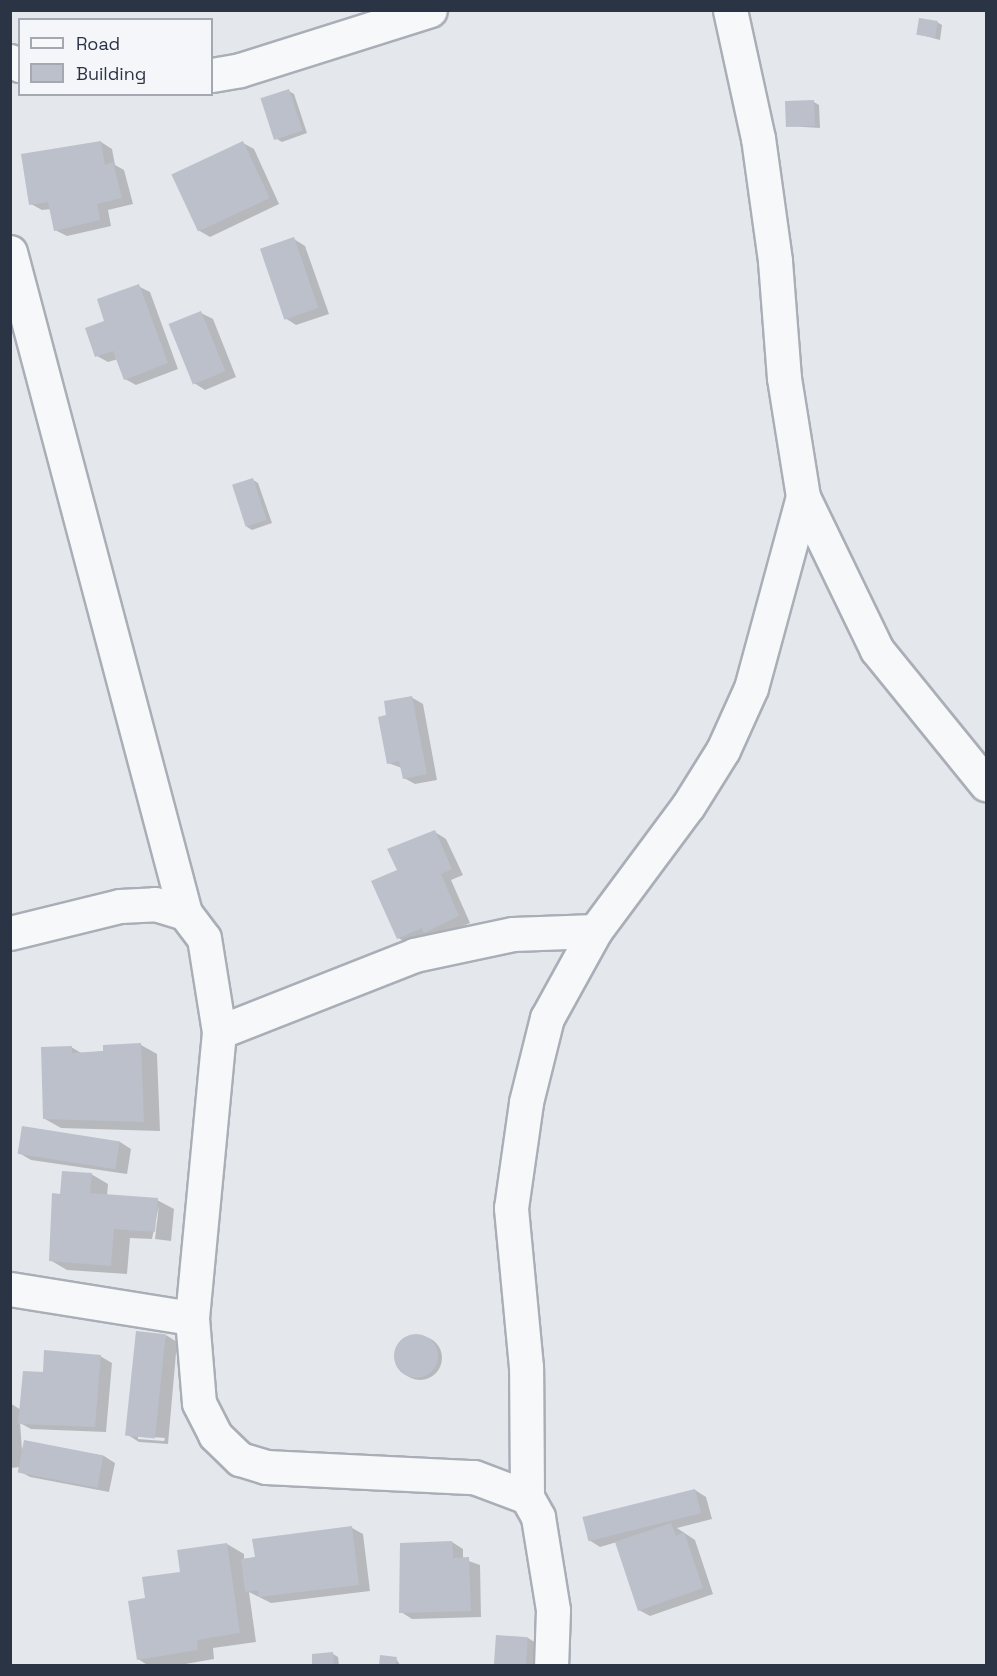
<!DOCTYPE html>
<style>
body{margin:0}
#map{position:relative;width:997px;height:1676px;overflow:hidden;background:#e4e7ec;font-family:"Space Grotesk",sans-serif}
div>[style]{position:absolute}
.shadow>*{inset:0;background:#0003}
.round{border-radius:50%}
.building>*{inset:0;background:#bbc0ca;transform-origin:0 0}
.roads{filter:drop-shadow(2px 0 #a9aeb7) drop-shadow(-2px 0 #a9aeb7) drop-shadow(0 2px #a9aeb7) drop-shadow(0 -2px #a9aeb7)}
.minor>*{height:33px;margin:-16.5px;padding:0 16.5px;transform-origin:16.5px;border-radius:16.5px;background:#f7f8fa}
span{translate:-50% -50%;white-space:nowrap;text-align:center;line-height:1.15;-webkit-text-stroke:4.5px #f4f6f9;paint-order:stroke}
.frame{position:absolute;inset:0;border:12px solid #2b3445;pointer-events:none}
.legend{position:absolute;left:18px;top:18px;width:195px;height:78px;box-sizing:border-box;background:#f4f6f9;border:2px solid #a4a8b1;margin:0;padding:8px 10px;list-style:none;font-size:18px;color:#2b3445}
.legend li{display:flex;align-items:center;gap:12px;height:30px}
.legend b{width:30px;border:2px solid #a4a8b1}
</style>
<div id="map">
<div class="shadow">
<div style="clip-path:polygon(937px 22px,942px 25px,940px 40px,918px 34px)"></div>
<div style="clip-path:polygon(289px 91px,294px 94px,307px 133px,282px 142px,277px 139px)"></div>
<div style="clip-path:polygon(814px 102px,819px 105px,820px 128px,787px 126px)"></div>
<div style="clip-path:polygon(101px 142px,112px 149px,115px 165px,124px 170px,133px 204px,108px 210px,111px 226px,67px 236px,55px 230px,51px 209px,42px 210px,31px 204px)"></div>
<div style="clip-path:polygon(243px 143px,254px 149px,279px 204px,210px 237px,198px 230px)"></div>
<div style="clip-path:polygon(294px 239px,305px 246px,329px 314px,296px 325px,285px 318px)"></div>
<div style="clip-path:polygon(138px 286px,150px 292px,178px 369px,136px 385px,125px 379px,118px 359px,108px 362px,97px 356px,106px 322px)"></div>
<div style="clip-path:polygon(201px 313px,213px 319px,236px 377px,205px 390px,194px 383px)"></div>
<div style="clip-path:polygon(253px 480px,258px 483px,272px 523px,252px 530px,247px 527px)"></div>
<div style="clip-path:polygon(411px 697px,423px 704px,437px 780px,415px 784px,404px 778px,402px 768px,388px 763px,388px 717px)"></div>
<div style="clip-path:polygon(435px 832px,446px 839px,463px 875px,451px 880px,470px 923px,436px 938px,410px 944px,398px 938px,399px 871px)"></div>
<div style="clip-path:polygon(141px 1045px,157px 1054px,160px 1131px,61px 1128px,45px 1119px,71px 1047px,83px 1054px)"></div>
<div style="clip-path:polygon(23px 1128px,120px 1142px,131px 1149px,127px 1174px,31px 1160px,19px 1153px)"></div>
<div style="clip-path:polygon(91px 1174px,108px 1184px,107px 1196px,157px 1200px,174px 1209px,171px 1241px,155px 1239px,159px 1205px,152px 1239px,130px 1238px,127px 1274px,67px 1270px,50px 1260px,62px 1196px)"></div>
<div style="clip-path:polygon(evenodd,166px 1335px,177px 1342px,168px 1444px,139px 1442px,128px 1435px,166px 1335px,138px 1436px,165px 1438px,164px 1441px,138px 1439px,138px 1436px)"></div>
<div class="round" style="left:398px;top:1336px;width:44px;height:44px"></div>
<div style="clip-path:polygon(100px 1356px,112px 1363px,106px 1432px,31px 1429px,20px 1423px,22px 1450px,25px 1442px,104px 1456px,115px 1463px,109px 1492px,30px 1477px,19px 1471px,20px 1467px,10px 1468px,10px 1403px,21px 1410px,44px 1374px)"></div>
<div style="clip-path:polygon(695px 1490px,706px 1497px,712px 1519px,677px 1528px,695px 1540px,713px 1594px,650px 1616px,639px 1610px,617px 1542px,600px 1547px,589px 1540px)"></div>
<div style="clip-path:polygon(352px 1528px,363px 1534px,370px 1591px,271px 1603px,249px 1592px,256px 1642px,213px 1648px,214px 1659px,174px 1666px,149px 1666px,138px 1659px,147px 1600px,227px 1544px,244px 1554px,244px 1560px)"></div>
<div style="clip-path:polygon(452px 1542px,463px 1549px,463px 1559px,480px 1565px,481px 1617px,412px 1619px,401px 1612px)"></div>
<div style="clip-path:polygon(528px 1638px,539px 1645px,537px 1666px,495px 1666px)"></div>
<div style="clip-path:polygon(333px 1654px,338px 1657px,339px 1666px,314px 1666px)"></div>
<div style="clip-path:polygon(396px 1659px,401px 1666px,380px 1666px)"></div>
</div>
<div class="building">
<div style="left:919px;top:18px;width:19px;height:17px;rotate:9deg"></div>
<div style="left:289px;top:89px;width:44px;height:30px;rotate:72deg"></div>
<div style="left:814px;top:100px;width:26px;height:29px;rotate:88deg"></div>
<div style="clip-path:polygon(101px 141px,105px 165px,113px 162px,122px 198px,97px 204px,100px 220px,54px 231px,48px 202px,29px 205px,21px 154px)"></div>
<div style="left:243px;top:141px;width:63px;height:79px;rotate:65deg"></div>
<div style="left:294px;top:237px;width:75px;height:36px;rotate:71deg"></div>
<div style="clip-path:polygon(139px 284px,168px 363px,124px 380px,113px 351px,95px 357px,85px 328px,104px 321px,97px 299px)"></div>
<div style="left:201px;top:311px;width:65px;height:35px;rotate:68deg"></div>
<div style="left:253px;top:478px;width:44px;height:22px;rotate:72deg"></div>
<div style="clip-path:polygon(412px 696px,427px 774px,403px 779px,399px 761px,387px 764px,378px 717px,386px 715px,384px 701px)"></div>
<div style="clip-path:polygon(435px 830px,452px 869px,441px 874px,459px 916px,424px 933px,422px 928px,397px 939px,371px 881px,397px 870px,387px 849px)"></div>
<div style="clip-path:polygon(141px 1043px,144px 1122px,43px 1119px,41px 1047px,72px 1046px,72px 1053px,103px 1051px,103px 1045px)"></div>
<div style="left:22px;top:1126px;width:99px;height:28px;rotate:9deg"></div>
<div style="clip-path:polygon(62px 1171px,92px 1173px,90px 1193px,158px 1198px,155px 1232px,114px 1229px,111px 1266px,49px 1261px,52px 1193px,60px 1194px)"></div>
<div style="left:136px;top:1331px;width:30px;height:105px;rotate:6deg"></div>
<div class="round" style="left:394px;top:1334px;width:44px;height:44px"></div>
<div style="clip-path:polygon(44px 1350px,101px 1355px,95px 1427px,18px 1424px,23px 1371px,43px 1372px)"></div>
<div style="left:24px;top:1440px;width:81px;height:33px;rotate:11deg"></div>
<div style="left:695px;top:1489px;width:25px;height:116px;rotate:76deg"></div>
<div style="clip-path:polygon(671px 1523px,676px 1536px,684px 1532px,703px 1588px,638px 1611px,615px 1542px)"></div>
<div style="clip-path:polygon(352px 1526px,359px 1585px,259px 1597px,258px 1590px,245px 1592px,241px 1559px,255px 1557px,252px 1539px)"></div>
<div style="clip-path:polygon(452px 1541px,453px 1558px,469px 1557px,471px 1611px,399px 1613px,400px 1543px)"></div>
<div style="clip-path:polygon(227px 1543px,240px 1633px,197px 1640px,198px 1650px,137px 1660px,128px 1601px,145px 1598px,142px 1577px,180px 1572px,177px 1550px)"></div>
<div style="left:496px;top:1635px;width:32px;height:31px;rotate:4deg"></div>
<div style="clip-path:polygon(333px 1652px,334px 1666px,312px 1666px,312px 1654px)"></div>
<div style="clip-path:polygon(380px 1655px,397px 1657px,396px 1666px,379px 1666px)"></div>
</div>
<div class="roads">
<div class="minor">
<div style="left:730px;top:10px;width:131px;rotate:77.7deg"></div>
<div style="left:758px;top:138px;width:124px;rotate:82.1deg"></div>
<div style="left:775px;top:261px;width:117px;rotate:85.6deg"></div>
<div style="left:784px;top:378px;width:121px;rotate:80.9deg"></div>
<div style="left:803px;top:497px;width:170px;rotate:64.2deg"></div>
<div style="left:877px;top:650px;width:173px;rotate:50.9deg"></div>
<div style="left:10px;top:61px;width:11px;rotate:22deg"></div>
<div style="left:212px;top:75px;width:28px;rotate:-10deg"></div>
<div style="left:240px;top:70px;width:199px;rotate:-17.5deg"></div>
<div style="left:10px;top:252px;width:684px;rotate:75.17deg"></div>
<div style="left:10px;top:933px;width:113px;rotate:-13.8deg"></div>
<div style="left:120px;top:906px;width:35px;rotate:-3deg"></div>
<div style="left:155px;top:904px;width:31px;rotate:17deg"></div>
<div style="left:185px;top:913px;width:31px;rotate:53deg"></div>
<div style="left:204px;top:938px;width:95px;rotate:80.9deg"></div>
<div style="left:219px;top:1032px;width:287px;rotate:95.4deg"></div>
<div style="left:192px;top:1318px;width:85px;rotate:85.3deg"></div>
<div style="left:199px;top:1403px;width:36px;rotate:63deg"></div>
<div style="left:215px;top:1435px;width:35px;rotate:44deg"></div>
<div style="left:240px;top:1459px;width:27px;rotate:17deg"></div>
<div style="left:266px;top:1467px;width:208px;rotate:2.8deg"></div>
<div style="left:474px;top:1477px;width:57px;rotate:20.7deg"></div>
<div style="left:527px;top:1497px;width:23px;rotate:61deg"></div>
<div style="left:538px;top:1517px;width:94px;rotate:80.8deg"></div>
<div style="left:553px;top:1610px;width:56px;rotate:92deg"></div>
<div style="left:219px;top:1032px;width:210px;rotate:-21.5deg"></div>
<div style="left:414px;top:955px;width:101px;rotate:-12deg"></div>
<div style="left:513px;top:934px;width:82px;rotate:-2.1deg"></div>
<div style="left:10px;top:1289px;width:184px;rotate:9.1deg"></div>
<div style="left:527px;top:1497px;width:130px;rotate:-90.4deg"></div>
<div style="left:526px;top:1367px;width:160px;rotate:-95.4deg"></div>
<div style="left:511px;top:1208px;width:107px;rotate:-81.9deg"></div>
<div style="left:526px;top:1102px;width:87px;rotate:-76deg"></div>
<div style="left:547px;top:1018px;width:99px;rotate:-61.1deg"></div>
<div style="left:595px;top:931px;width:156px;rotate:-53.4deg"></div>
<div style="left:688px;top:806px;width:66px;rotate:-58deg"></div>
<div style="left:723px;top:750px;width:68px;rotate:-65.7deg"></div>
<div style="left:751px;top:688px;width:198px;rotate:-74.8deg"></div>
</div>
</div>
<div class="frame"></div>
<ul class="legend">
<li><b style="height:8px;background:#f7f8fa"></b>Road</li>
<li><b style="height:16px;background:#bbc0ca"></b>Building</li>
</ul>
</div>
